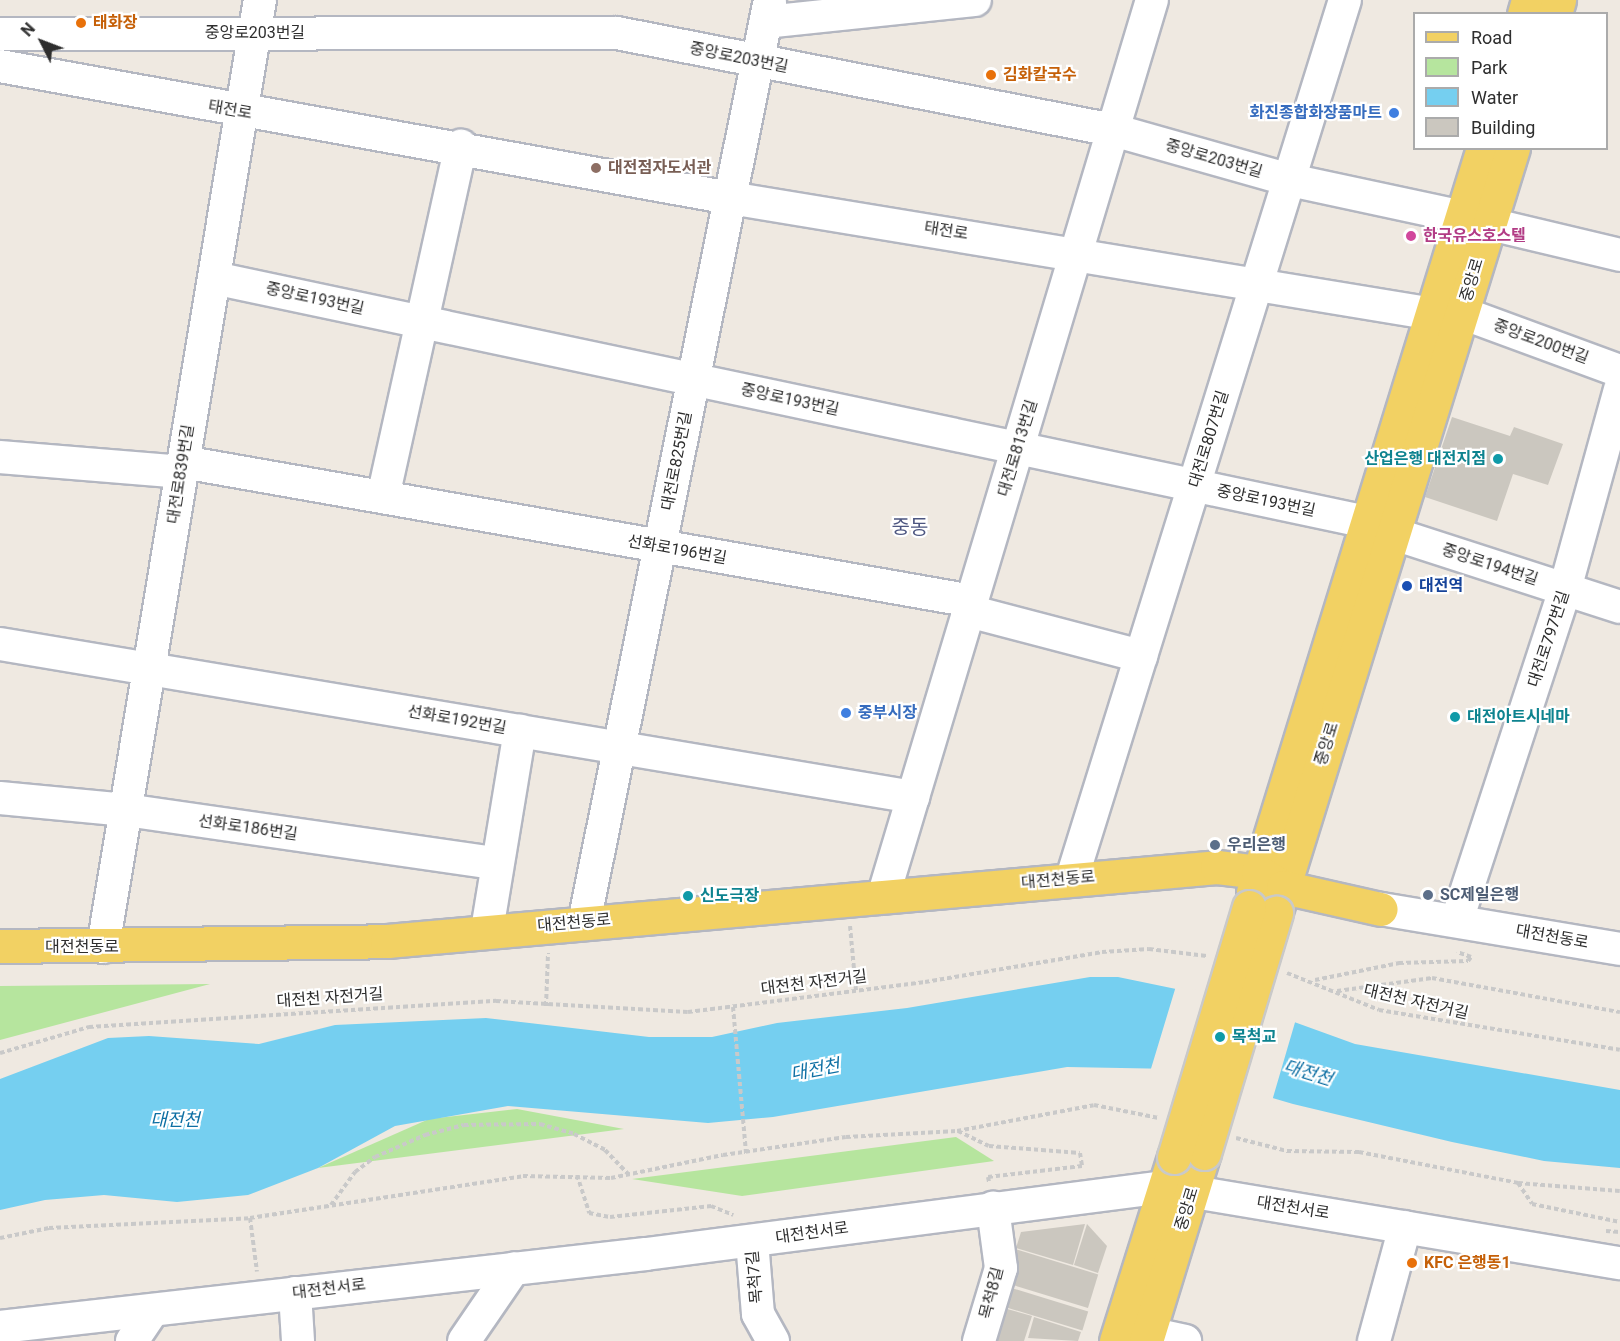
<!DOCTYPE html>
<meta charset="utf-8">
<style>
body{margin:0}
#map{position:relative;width:1620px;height:1341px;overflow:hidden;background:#efe9e1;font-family:Roboto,"Noto Sans KR",sans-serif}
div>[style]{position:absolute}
.green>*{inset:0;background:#b6e59e}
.water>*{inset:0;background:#75cff0}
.pier>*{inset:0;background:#efe9e1}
.building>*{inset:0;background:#cbc7bf;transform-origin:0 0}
.path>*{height:4px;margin-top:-2px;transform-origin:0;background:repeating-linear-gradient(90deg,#c9c9c9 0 4.5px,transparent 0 7.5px)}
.roads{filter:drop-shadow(2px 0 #b4b7c1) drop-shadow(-2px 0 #b4b7c1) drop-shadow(0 2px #b4b7c1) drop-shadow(0 -2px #b4b7c1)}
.minor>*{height:32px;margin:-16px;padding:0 16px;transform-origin:16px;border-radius:16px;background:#fff}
.major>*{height:33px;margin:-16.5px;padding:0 16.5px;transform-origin:16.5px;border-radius:16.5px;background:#f2d163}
.bridges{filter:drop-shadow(2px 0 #c9c9c9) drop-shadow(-2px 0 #c9c9c9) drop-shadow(0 2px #c9c9c9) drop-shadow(0 -2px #c9c9c9)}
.major-bridge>*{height:33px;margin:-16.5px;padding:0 16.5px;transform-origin:16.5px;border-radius:16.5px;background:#f2d163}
.dots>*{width:16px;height:16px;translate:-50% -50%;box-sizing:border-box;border:3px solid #fff;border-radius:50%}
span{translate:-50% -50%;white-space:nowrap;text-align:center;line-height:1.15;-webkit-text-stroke:4.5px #fff;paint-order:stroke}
.food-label{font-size:16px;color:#c56008;font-weight:700}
.left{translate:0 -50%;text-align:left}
.street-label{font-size:16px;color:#2e2e2e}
.shop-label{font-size:16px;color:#366cbe;font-weight:700}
.right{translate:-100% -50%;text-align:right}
.education-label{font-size:16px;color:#785e54;font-weight:700}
.hotel-label{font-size:16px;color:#b23c85;font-weight:700}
.culture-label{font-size:16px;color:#0d838f;font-weight:700}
.transit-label{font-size:16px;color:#164399;font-weight:700}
.service-label{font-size:16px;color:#4e5e75;font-weight:700}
.water-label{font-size:18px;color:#0d6fa3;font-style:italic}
.quarter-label{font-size:20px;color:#4d5680}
.legend{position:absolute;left:1413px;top:12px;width:195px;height:138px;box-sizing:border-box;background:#fff;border:2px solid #ababab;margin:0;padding:8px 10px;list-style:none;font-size:18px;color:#2e2e2e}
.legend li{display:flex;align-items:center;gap:12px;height:30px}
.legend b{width:30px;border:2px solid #ababab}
.north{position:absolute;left:12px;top:12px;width:60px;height:60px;-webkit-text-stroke:4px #fff;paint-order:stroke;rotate:312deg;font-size:16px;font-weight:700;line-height:24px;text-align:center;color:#2e2e2e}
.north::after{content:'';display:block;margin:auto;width:21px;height:27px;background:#2e2e2e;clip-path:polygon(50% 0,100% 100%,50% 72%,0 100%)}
</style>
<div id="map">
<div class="green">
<div style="clip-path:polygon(210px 984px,0 1040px,0 986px)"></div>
<div style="clip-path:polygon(517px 1109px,624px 1129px,318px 1168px,429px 1119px)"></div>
<div style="clip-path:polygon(956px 1137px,994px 1161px,742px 1196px,632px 1179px)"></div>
</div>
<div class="water">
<div style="clip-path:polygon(1090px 977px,1118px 977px,1239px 1002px,1355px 1044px,1620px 1090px,1620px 1168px,1544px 1161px,1452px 1142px,1293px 1104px,1175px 1069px,1067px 1067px,773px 1117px,708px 1123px,508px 1106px,395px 1126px,318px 1168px,248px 1195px,177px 1202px,104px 1195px,45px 1200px,0 1210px,0 1079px,108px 1038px,149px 1036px,259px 1044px,335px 1025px,486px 1018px,649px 1037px,712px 1037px,777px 1023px,907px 1008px)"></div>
</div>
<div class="pier">
<div style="clip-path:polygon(1176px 986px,1240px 999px,1296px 1019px,1272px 1101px,1175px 1072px,1150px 1072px)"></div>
</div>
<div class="building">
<div style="clip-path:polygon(1452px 417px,1510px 436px,1514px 427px,1563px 444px,1548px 485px,1513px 474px,1497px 521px,1425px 497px)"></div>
<div style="clip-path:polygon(1085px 1224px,1073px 1265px,1016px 1248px,1021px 1232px)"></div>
<div style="clip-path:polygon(1087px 1224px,1107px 1246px,1098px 1273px,1074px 1265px)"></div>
<div style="left:1015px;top:1249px;width:87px;height:35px;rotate:17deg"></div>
<div style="left:1005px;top:1286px;width:87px;height:20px;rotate:17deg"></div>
<div style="clip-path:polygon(1000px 1307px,1032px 1316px,1024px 1341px,990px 1341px)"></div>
<div style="clip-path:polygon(1034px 1317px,1081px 1332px,1078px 1341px,1028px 1338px)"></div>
</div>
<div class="path">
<div style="left:850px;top:926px;width:65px;rotate:84.7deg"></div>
<div style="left:1287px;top:973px;width:99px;rotate:21.9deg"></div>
<div style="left:1379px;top:1010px;width:244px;rotate:9.4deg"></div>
<div style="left:1315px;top:980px;width:86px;rotate:-11.4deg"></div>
<div style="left:1399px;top:963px;width:69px;rotate:-1.7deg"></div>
<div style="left:1468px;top:961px;width:5px;rotate:-53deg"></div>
<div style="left:1471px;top:957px;width:15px;rotate:-160deg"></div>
<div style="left:1337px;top:991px;width:96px;rotate:-7.8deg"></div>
<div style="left:1432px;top:978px;width:191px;rotate:10.3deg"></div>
<div style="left:546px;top:1006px;width:53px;rotate:-87.8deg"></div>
<div style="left:733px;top:1007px;width:148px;rotate:84.9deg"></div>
<div style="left:0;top:1053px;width:93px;rotate:-16.3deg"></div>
<div style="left:89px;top:1027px;width:408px;rotate:-3.7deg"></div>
<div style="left:496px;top:1001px;width:192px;rotate:3.3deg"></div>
<div style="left:688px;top:1012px;width:239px;rotate:-7.2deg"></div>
<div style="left:925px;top:982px;width:180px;rotate:-9.6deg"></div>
<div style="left:1102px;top:952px;width:47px;rotate:-3.7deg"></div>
<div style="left:1149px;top:949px;width:58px;rotate:6.9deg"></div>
<div style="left:958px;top:1131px;width:34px;rotate:26deg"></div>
<div style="left:989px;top:1146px;width:91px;rotate:4.4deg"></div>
<div style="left:1080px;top:1153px;width:13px;rotate:81deg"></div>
<div style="left:1082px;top:1166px;width:95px;rotate:173.3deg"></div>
<div style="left:988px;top:1177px;width:5px;rotate:79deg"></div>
<div style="left:1236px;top:1138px;width:53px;rotate:14.3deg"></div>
<div style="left:1287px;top:1151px;width:72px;rotate:0.8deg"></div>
<div style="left:1359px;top:1152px;width:162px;rotate:11deg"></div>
<div style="left:1518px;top:1183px;width:102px;rotate:4.5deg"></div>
<div style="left:577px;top:1175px;width:40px;rotate:72deg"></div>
<div style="left:589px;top:1213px;width:21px;rotate:11deg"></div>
<div style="left:610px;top:1217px;width:102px;rotate:-6.2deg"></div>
<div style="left:711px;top:1206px;width:24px;rotate:22deg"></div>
<div style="left:1518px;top:1183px;width:25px;rotate:56deg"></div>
<div style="left:1532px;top:1204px;width:90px;rotate:11.6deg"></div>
<div style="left:331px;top:1205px;width:41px;rotate:-54deg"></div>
<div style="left:355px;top:1172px;width:25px;rotate:-37deg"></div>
<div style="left:375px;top:1157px;width:55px;rotate:-23.7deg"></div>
<div style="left:425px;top:1135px;width:40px;rotate:-14.4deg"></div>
<div style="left:464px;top:1125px;width:76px;rotate:-0.8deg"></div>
<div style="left:540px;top:1124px;width:35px;rotate:16deg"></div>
<div style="left:574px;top:1134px;width:35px;rotate:27deg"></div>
<div style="left:605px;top:1150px;width:33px;rotate:46deg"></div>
<div style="left:250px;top:1218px;width:54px;rotate:82.6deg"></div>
<div style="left:1606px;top:1231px;width:14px;rotate:4deg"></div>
<div style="left:0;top:1238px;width:50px;rotate:-11.5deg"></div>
<div style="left:49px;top:1228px;width:201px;rotate:-2.8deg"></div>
<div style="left:250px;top:1218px;width:276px;rotate:-8.7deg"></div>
<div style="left:523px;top:1176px;width:88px;rotate:1.3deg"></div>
<div style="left:611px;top:1178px;width:114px;rotate:-11.6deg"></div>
<div style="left:723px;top:1155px;width:124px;rotate:-8.3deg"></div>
<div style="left:846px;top:1137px;width:111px;rotate:-3.1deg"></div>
<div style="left:957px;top:1131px;width:139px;rotate:-10.7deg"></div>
<div style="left:1094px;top:1105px;width:66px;rotate:11.3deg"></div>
</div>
<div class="roads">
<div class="minor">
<div style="left:766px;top:22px;width:210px;rotate:-6deg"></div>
<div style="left:0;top:34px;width:617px;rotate:-0.09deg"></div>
<div style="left:617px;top:33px;width:505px;rotate:11.07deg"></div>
<div style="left:1113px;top:130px;width:184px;rotate:15.8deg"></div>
<div style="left:1290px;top:180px;width:176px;rotate:12.1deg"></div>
<div style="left:0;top:66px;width:742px;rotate:10.25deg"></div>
<div style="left:730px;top:198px;width:713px;rotate:9.37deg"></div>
<div style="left:1490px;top:224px;width:134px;rotate:13.4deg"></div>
<div style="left:214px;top:278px;width:1179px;rotate:11.95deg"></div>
<div style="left:1462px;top:313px;width:168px;rotate:20.2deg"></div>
<div style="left:0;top:457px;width:183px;rotate:4.7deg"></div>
<div style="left:183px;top:462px;width:801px;rotate:9.99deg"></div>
<div style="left:383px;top:497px;width:360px;rotate:-77.5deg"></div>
<div style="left:1394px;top:534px;width:237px;rotate:17.9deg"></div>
<div style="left:969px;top:611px;width:178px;rotate:14.7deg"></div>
<div style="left:0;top:644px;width:926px;rotate:9.51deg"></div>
<div style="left:0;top:798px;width:127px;rotate:5.4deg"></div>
<div style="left:126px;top:810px;width:374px;rotate:8.2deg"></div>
<div style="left:1072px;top:878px;width:919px;rotate:-72.73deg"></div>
<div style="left:883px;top:897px;width:936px;rotate:-73.31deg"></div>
<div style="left:1381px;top:909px;width:242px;rotate:9.5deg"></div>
<div style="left:1457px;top:920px;width:348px;rotate:-71.9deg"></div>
<div style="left:1565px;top:589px;width:207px;rotate:-74.6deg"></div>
<div style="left:584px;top:923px;width:942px;rotate:-78.61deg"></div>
<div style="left:487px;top:930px;width:202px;rotate:-80.6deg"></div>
<div style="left:103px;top:947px;width:960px;rotate:-80.59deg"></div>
<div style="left:752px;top:1241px;width:73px;rotate:85.3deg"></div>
<div style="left:758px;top:1314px;width:31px;rotate:61deg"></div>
<div style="left:295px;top:1293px;width:48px;rotate:86.4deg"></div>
<div style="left:0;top:1327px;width:650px;rotate:-6.45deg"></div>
<div style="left:646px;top:1254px;width:522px;rotate:-7.37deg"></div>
<div style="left:1164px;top:1187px;width:462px;rotate:9.5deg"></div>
<div style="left:1148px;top:1333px;width:38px;rotate:12deg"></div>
<div style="left:132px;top:1341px;width:37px;rotate:-56deg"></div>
<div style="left:464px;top:1341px;width:88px;rotate:-55.6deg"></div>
<div style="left:979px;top:1341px;width:76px;rotate:-73.2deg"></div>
<div style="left:1001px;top:1268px;width:61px;rotate:-97.6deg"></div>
<div style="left:1374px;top:1341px;width:118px;rotate:-74.8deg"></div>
</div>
<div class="major">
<div style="left:1524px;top:14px;width:15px;rotate:-74deg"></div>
<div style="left:1555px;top:14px;width:15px;rotate:-74deg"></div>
<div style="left:1253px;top:892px;width:779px;rotate:-72.82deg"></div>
<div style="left:1277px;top:908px;width:796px;rotate:-72.75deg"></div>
<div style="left:0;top:946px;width:387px;rotate:-0.7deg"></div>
<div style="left:387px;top:941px;width:833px;rotate:-5.09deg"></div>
<div style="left:1217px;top:867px;width:41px;rotate:7deg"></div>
<div style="left:1258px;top:872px;width:29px;rotate:31deg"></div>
<div style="left:1283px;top:887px;width:100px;rotate:12.7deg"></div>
<div style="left:1116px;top:1341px;width:193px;rotate:-72.5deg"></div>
<div style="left:1146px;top:1341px;width:197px;rotate:-72.9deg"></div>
</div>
</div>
<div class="bridges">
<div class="major-bridge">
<div style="left:1204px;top:1153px;width:251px;rotate:-73.3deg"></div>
<div style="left:1174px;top:1157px;width:261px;rotate:-73.3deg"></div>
</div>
</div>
<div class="dots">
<div style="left:81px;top:23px;background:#e8710a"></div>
<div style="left:991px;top:75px;background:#e8710a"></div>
<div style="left:1394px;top:113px;background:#3f7fe0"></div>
<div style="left:596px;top:168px;background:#8d6e63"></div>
<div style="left:1411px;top:236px;background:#d1479c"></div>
<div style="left:1498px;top:459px;background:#0f9aa8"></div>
<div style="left:1407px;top:586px;background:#1a4fb4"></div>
<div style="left:846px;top:713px;background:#3f7fe0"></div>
<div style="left:1455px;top:717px;background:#0f9aa8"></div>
<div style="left:1215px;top:845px;background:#5c6f8a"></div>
<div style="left:1428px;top:895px;background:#5c6f8a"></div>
<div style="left:688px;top:896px;background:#0f9aa8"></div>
<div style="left:1220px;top:1037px;background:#0f9aa8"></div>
<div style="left:1412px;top:1263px;background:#e8710a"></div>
</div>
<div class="food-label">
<span class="left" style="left:93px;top:23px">태화장</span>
<span class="left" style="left:1003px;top:75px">김화칼국수</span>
<span class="left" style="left:1424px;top:1263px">KFC 은행동1</span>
</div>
<div class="street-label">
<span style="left:255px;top:33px">중앙로203번길</span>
<span style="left:739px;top:58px;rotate:11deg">중앙로203번길</span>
<span style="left:230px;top:110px;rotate:10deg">태전로</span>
<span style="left:1214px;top:159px;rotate:16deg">중앙로203번길</span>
<span style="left:946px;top:231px;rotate:9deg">태전로</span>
<span style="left:1472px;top:280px;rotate:-73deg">중앙로</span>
<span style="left:315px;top:299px;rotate:12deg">중앙로193번길</span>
<span style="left:1541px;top:342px;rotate:20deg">중앙로200번길</span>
<span style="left:790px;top:400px;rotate:12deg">중앙로193번길</span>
<span style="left:1209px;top:439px;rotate:-73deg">대전로807번길</span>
<span style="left:1018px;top:448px;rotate:-73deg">대전로813번길</span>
<span style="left:677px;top:461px;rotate:-79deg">대전로825번길</span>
<span style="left:181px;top:474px;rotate:-81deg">대전로839번길</span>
<span style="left:1266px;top:501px;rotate:12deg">중앙로193번길</span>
<span style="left:677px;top:550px;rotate:10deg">선화로196번길</span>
<span style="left:1490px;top:565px;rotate:18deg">중앙로194번길</span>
<span style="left:1549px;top:639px;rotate:-72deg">대전로797번길</span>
<span style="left:457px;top:720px;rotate:10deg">선화로192번길</span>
<span style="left:1327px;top:744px;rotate:-73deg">중앙로</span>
<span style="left:248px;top:828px;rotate:8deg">선화로186번길</span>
<span style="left:1058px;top:880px;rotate:-5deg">대전천동로</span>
<span style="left:574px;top:923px;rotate:-5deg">대전천동로</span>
<span style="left:1552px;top:937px;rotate:10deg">대전천동로</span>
<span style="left:82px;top:947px">대전천동로</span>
<span style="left:814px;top:983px;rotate:-7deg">대전천 자전거길</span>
<span style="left:330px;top:998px;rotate:-4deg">대전천 자전거길</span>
<span style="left:1416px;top:1002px;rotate:13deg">대전천 자전거길</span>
<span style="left:1293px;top:1208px;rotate:9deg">대전천서로</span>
<span style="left:1187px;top:1209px;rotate:-73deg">중앙로</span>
<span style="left:812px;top:1233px;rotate:-8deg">대전천서로</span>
<span style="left:755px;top:1277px;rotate:-95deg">목척7길</span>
<span style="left:329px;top:1289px;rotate:-7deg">대전천서로</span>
<span style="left:992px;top:1293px;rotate:-76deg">목척8길</span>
</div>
<div class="shop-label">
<span class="right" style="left:1382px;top:113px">화진종합화장품마트</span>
<span class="left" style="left:858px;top:713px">중부시장</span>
</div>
<div class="education-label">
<span class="left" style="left:608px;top:168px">대전점자도서관</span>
</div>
<div class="hotel-label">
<span class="left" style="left:1423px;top:236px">한국유스호스텔</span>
</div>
<div class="culture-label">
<span class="right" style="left:1486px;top:459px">산업은행 대전지점</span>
<span class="left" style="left:1467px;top:717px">대전아트시네마</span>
<span class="left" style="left:700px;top:896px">신도극장</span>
<span class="left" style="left:1232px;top:1037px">목척교</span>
</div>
<div class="transit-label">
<span class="left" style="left:1419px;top:586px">대전역</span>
</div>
<div class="service-label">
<span class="left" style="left:1227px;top:845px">우리은행</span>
<span class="left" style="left:1440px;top:895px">SC제일은행</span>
</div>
<div class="water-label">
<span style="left:815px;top:1070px;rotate:-11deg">대전천</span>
<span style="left:1308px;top:1073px;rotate:17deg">대전천</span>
<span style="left:175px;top:1120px">대전천</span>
</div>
<div class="quarter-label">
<span style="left:910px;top:527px">중동</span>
</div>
<ul class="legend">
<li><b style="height:8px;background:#f2d163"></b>Road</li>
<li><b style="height:16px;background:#b6e59e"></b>Park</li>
<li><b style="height:16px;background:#75cff0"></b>Water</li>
<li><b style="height:16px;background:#cbc7bf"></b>Building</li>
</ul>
<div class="north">N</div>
</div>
